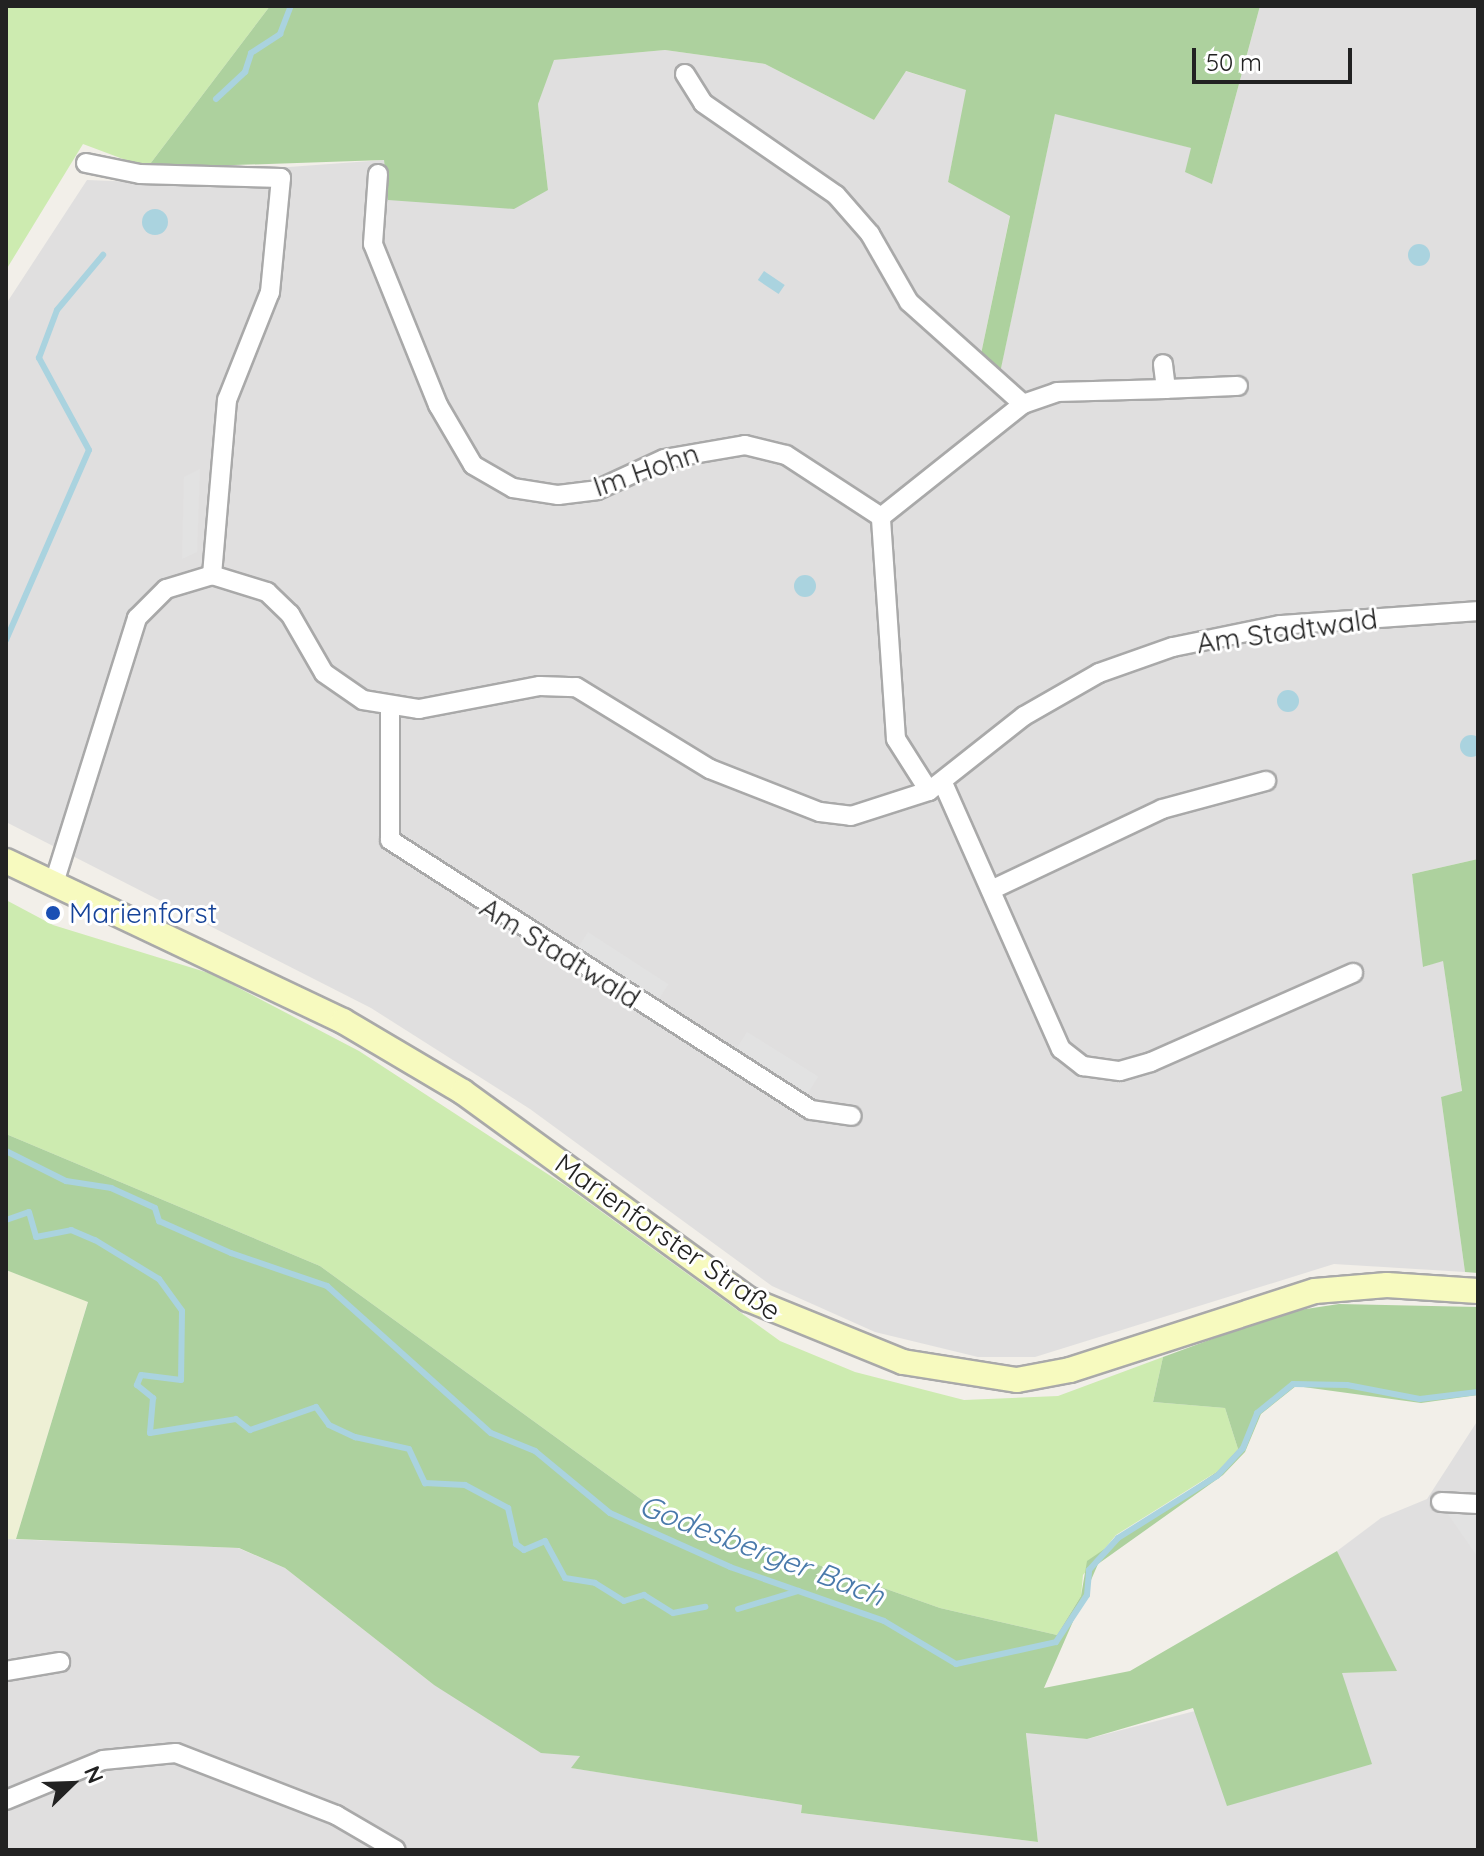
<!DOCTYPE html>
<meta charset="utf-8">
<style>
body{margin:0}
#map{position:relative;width:1484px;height:1856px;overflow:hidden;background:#f2efe9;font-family:Quicksand,sans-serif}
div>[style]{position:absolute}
.residential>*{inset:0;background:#e0dfdf}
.farmland>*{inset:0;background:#eef0d5}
.grass>*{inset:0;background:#cdebb0}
.forest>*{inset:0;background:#add19e}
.parking>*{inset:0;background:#e2e2e2;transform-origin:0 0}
.water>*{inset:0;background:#aad3df;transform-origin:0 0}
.round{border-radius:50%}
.stream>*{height:6px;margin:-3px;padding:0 3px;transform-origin:3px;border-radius:3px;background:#aad3df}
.roads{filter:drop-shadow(2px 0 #a9a9a9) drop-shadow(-2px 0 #a9a9a9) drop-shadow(0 2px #a9a9a9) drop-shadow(0 -2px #a9a9a9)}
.street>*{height:18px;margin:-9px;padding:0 9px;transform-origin:9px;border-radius:9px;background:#fff}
.secondary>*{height:24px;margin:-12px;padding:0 12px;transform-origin:12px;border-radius:12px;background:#f7fabf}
.dots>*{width:22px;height:22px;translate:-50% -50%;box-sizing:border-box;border:4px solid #fff;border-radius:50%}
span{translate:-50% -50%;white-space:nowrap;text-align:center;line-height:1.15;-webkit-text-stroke:6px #fff;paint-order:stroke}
.street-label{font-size:28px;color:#222}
.transit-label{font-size:28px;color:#164399}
.left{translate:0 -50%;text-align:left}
.water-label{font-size:30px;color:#4a7aab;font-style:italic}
.frame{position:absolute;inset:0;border:8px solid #222;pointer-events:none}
.north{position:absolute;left:32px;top:1744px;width:80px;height:80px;-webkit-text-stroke:6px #fff;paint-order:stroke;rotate:67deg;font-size:22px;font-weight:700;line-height:32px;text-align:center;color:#222}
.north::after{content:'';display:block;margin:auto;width:28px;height:36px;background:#222;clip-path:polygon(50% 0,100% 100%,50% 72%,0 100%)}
.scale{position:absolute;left:1192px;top:48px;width:160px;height:36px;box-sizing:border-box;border:4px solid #222;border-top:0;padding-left:10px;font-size:24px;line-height:28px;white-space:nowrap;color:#222;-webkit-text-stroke:6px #fff;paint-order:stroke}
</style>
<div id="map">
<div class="residential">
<div style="clip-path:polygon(1260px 6px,1478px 6px,1478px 859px,1412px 874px,1424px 967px,1443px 960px,1462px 1092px,1441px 1097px,1465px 1272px,1334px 1264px,1035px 1357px,978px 1357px,875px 1332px,772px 1286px,530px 1109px,371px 1008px,6px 822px,6px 304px,87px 180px,272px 187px,275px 168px,384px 160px,388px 200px,548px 190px,538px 104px,553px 60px,665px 50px,765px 64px,874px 120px,905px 71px,967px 90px,948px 182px,1010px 215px,981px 354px,1000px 372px,1055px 113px,1192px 148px,1212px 184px)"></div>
<div style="clip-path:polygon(1478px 1420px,1478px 1850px,6px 1850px,6px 1539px,238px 1548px,285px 1568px,434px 1685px,580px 1756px,572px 1768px,802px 1805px,801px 1813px,1038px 1842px,1026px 1732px,1087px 1739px,1342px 1673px,1396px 1671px,1337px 1551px,1381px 1518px,1427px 1499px)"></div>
</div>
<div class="farmland">
<div style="clip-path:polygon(6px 1270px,88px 1301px,16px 1539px,6px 1539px)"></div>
</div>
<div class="grass">
<div style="clip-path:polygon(6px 6px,270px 6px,147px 168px,83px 144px,6px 270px)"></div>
<div style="clip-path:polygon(6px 900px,53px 925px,212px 974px,359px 1051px,566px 1186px,780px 1341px,855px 1372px,964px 1400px,1058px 1396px,1163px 1357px,1153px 1402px,1225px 1408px,1238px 1449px,1218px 1471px,1116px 1535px,1083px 1575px,1081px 1596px,1057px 1635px,940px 1608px,649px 1505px,320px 1266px,6px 1134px)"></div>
</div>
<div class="forest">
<div style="clip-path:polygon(270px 6px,1260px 6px,1212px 184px,1185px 172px,1191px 148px,1055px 114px,1000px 373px,981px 354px,1010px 216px,948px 182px,966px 90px,906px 71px,874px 120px,765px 64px,665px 50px,554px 60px,538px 104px,548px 190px,514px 209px,388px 200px,384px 160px,147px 168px)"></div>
<div style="clip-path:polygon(1478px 859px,1478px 1273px,1465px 1272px,1441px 1097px,1462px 1091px,1443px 961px,1423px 967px,1412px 874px)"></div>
<div style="clip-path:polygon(6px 1134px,320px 1266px,649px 1505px,940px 1608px,1057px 1635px,1081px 1596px,1087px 1561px,1218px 1471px,1238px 1449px,1225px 1408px,1153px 1402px,1163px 1357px,1286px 1312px,1339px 1304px,1478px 1307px,1478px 1395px,1421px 1403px,1296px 1386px,1261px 1414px,1245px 1452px,1223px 1475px,1098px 1564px,1044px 1688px,1130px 1671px,1337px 1551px,1397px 1671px,1342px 1673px,1372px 1764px,1227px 1806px,1193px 1708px,1087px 1739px,1026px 1733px,1038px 1842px,801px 1813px,802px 1805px,571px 1768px,580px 1756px,541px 1753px,434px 1685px,285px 1568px,239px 1548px,16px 1539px,88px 1302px,6px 1270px)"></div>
</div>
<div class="parking">
<div style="clip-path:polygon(200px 469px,197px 552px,182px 559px,184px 477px)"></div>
<div style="left:588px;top:932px;width:96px;height:21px;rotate:33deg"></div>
<div style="left:747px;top:1032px;width:84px;height:20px;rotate:32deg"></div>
<div style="clip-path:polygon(1443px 1507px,1478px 1508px,1478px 1556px,1477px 1556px)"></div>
</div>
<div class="water">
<div class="round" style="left:142px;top:209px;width:26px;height:26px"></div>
<div class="round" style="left:1408px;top:244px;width:22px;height:22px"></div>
<div style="left:764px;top:271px;width:25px;height:11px;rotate:34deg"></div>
<div class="round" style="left:794px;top:575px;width:22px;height:22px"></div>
<div class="round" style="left:1277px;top:690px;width:22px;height:22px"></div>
<div class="round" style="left:1460px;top:735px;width:22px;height:22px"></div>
</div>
<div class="stream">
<div style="left:216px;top:99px;width:40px;rotate:-43deg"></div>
<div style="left:245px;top:72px;width:20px;rotate:-72deg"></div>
<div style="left:251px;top:53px;width:35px;rotate:-33deg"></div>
<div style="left:280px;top:34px;width:30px;rotate:-69deg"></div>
<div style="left:6px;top:640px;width:207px;rotate:-66.4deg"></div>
<div style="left:89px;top:450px;width:105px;rotate:-118.5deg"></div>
<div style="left:39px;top:358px;width:51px;rotate:-69.4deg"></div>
<div style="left:57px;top:310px;width:72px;rotate:-50.1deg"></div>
<div style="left:6px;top:1151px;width:67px;rotate:26.6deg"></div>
<div style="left:66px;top:1181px;width:46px;rotate:8.8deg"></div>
<div style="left:111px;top:1188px;width:48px;rotate:24.4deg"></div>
<div style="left:155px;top:1208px;width:14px;rotate:73deg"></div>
<div style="left:159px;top:1221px;width:79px;rotate:24deg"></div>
<div style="left:231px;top:1253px;width:102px;rotate:19deg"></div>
<div style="left:327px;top:1286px;width:220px;rotate:41.9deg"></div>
<div style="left:491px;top:1433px;width:48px;rotate:22.2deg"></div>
<div style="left:535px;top:1451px;width:97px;rotate:39.6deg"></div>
<div style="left:610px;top:1513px;width:132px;rotate:24.2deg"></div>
<div style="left:730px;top:1567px;width:163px;rotate:19.3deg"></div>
<div style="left:884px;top:1621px;width:84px;rotate:30.8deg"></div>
<div style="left:956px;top:1664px;width:102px;rotate:-12.4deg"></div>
<div style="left:1056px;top:1642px;width:56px;rotate:-56.6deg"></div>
<div style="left:1087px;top:1595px;width:25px;rotate:-85deg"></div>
<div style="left:1089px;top:1570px;width:43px;rotate:-47.8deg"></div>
<div style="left:1118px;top:1538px;width:117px;rotate:-32.1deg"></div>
<div style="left:1217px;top:1476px;width:38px;rotate:-47deg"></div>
<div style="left:1243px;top:1448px;width:38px;rotate:-68deg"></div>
<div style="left:1257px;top:1413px;width:46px;rotate:-38.9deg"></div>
<div style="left:1293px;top:1384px;width:54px;rotate:1.1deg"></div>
<div style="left:1347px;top:1385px;width:74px;rotate:10.9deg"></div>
<div style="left:1420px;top:1399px;width:58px;rotate:-6.9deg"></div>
<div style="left:6px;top:1220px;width:24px;rotate:-19deg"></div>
<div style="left:29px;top:1212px;width:26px;rotate:74deg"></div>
<div style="left:36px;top:1237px;width:36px;rotate:-11deg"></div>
<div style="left:71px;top:1230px;width:26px;rotate:23deg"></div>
<div style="left:95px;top:1240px;width:75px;rotate:31.4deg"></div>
<div style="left:159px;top:1279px;width:39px;rotate:54deg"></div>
<div style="left:182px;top:1311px;width:69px;rotate:90.8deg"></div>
<div style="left:181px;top:1380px;width:40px;rotate:-172.9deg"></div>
<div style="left:141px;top:1375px;width:11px;rotate:112deg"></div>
<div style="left:137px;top:1385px;width:21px;rotate:39deg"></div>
<div style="left:153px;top:1398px;width:35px;rotate:95deg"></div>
<div style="left:150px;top:1433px;width:87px;rotate:-9.2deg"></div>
<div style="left:236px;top:1419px;width:18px;rotate:38deg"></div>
<div style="left:250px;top:1430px;width:70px;rotate:-19.2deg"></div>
<div style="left:316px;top:1407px;width:22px;rotate:54deg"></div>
<div style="left:329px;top:1425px;width:29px;rotate:25deg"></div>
<div style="left:355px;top:1437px;width:55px;rotate:12.5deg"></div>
<div style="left:409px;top:1449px;width:38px;rotate:65deg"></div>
<div style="left:425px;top:1483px;width:40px;rotate:2.9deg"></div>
<div style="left:465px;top:1485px;width:49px;rotate:28.1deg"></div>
<div style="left:508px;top:1508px;width:37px;rotate:77deg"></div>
<div style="left:516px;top:1544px;width:10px;rotate:37deg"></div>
<div style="left:524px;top:1550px;width:23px;rotate:-23deg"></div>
<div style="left:545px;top:1541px;width:42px;rotate:61.6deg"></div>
<div style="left:565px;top:1578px;width:30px;rotate:9deg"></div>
<div style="left:595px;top:1583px;width:34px;rotate:32deg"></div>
<div style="left:624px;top:1601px;width:21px;rotate:-17deg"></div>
<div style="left:644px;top:1595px;width:34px;rotate:32deg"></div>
<div style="left:673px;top:1613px;width:33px;rotate:-11deg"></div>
<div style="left:738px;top:1609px;width:63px;rotate:-16.7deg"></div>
</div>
<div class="roads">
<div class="street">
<div style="left:685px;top:74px;width:34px;rotate:58deg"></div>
<div style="left:703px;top:103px;width:162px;rotate:34.7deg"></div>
<div style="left:836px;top:195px;width:52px;rotate:48.9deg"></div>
<div style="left:870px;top:234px;width:78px;rotate:60.2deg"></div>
<div style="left:909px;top:302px;width:153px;rotate:41.8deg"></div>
<div style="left:86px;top:163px;width:55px;rotate:11.5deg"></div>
<div style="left:140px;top:174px;width:141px;rotate:1.6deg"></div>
<div style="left:281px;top:178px;width:115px;rotate:95.5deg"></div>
<div style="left:270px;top:292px;width:116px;rotate:111.7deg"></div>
<div style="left:227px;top:400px;width:176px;rotate:94.9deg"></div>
<div style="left:378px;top:174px;width:70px;rotate:94.1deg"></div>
<div style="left:373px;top:244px;width:174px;rotate:68deg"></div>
<div style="left:438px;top:405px;width:69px;rotate:59.7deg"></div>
<div style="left:473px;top:465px;width:46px;rotate:29.9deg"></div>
<div style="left:513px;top:488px;width:46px;rotate:8.8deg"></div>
<div style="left:558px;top:495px;width:39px;rotate:-7deg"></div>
<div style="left:597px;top:490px;width:74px;rotate:-24.8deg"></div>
<div style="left:664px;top:459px;width:82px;rotate:-9.8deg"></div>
<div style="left:745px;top:445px;width:42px;rotate:13.7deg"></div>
<div style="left:786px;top:455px;width:113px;rotate:33.1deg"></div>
<div style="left:1166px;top:389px;width:72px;rotate:-2.4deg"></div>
<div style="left:390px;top:708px;width:132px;rotate:90deg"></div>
<div style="left:390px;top:840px;width:500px;rotate:32.67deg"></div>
<div style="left:811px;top:1110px;width:41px;rotate:8.3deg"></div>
<div style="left:943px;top:783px;width:291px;rotate:66.1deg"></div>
<div style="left:1061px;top:1049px;width:28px;rotate:38deg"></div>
<div style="left:1083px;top:1066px;width:37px;rotate:8deg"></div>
<div style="left:1120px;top:1071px;width:32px;rotate:-16deg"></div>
<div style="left:1151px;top:1062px;width:221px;rotate:-23.8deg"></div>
<div style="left:929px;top:791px;width:62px;rotate:-122.4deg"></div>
<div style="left:896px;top:739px;width:223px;rotate:-93.9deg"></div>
<div style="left:881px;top:517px;width:181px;rotate:-38.5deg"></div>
<div style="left:1023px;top:404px;width:36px;rotate:-19deg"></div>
<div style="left:1057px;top:392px;width:109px;rotate:-1.6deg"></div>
<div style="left:1166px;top:389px;width:25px;rotate:-97deg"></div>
<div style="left:54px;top:883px;width:278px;rotate:-72.6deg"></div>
<div style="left:137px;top:618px;width:41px;rotate:-45deg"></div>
<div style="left:166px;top:589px;width:48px;rotate:-16.9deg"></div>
<div style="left:212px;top:575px;width:58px;rotate:17.2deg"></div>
<div style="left:267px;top:592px;width:32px;rotate:44deg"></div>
<div style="left:290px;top:614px;width:68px;rotate:60deg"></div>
<div style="left:324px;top:673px;width:47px;rotate:34.7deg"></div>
<div style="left:363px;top:700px;width:57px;rotate:9.1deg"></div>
<div style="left:419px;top:709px;width:123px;rotate:-10.8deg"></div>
<div style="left:540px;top:686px;width:36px;rotate:2deg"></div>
<div style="left:576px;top:687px;width:157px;rotate:31.5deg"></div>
<div style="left:710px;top:769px;width:118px;rotate:21.4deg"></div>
<div style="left:820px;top:812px;width:31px;rotate:7deg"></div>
<div style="left:851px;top:816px;width:82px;rotate:-17.8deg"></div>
<div style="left:929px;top:791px;width:121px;rotate:-38.3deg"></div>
<div style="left:1024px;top:716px;width:86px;rotate:-29.8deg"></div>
<div style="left:1099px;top:673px;width:78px;rotate:-19.4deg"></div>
<div style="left:1173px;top:647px;width:109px;rotate:-11.6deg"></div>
<div style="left:1280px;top:625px;width:198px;rotate:-4deg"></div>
<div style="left:991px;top:890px;width:189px;rotate:-25.3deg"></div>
<div style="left:1162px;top:809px;width:108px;rotate:-15.1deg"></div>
<div style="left:1441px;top:1502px;width:37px;rotate:3deg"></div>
<div style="left:6px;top:1671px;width:55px;rotate:-9.5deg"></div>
<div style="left:6px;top:1800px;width:105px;rotate:-22.4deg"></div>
<div style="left:103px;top:1760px;width:73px;rotate:-5.5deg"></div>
<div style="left:176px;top:1753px;width:172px;rotate:21.2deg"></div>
<div style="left:336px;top:1815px;width:69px;rotate:30.3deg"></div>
</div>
<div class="secondary">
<div style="left:6px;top:861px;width:373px;rotate:25.4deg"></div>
<div style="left:343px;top:1021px;width:139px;rotate:30.6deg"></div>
<div style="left:463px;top:1092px;width:352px;rotate:36deg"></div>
<div style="left:748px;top:1299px;width:167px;rotate:22.1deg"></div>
<div style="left:903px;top:1362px;width:115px;rotate:9deg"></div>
<div style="left:1017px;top:1380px;width:54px;rotate:-10.7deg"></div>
<div style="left:1070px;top:1370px;width:257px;rotate:-17.9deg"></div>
<div style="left:1315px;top:1291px;width:72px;rotate:-4.8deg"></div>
<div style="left:1387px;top:1285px;width:91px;rotate:3.8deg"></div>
</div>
</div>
<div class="dots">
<div style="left:53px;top:913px;background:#1a4fb4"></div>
</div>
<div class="street-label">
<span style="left:646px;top:470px;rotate:-19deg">Im Hohn</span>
<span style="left:1287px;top:631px;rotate:-8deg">Am Stadtwald</span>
<span style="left:560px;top:953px;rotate:32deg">Am Stadtwald</span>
<span style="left:668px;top:1237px;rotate:35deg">Marienforster Straße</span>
</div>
<div class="transit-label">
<span class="left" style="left:69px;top:913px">Marienforst</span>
</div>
<div class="water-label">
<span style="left:762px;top:1550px;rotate:21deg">Godesberger Bach</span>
</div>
<div class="frame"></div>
<div class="north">N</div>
<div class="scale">50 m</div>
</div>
